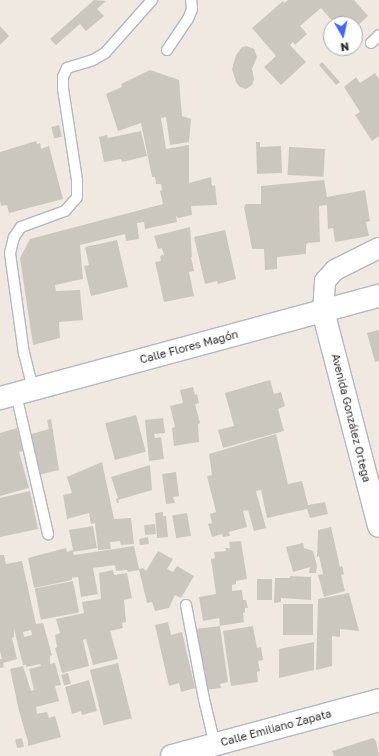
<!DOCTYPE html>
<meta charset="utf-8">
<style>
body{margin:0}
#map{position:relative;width:379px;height:756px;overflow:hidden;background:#efe9e1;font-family:"Golos Text",sans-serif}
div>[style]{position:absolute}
.building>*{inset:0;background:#cbc7bf;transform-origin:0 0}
.roads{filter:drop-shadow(1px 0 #b4b7c1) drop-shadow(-1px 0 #b4b7c1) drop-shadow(0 1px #b4b7c1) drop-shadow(0 -1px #b4b7c1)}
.service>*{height:10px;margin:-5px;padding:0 5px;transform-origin:5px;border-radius:5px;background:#fff}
.minor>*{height:20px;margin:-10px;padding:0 10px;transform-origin:10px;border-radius:10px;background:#fff}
.tertiary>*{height:22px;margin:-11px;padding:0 11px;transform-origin:11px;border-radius:11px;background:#fff}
span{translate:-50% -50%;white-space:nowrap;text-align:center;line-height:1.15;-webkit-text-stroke:3px #fff;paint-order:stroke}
.street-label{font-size:11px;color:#2e2e2e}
.north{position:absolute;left:323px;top:16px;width:40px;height:40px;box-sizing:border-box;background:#fff;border:1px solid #ababab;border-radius:50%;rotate:171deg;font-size:11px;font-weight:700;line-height:16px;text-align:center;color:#2e2e2e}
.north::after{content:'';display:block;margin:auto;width:14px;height:18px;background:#4264fb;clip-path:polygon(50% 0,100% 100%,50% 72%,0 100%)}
</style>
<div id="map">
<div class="building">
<div style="clip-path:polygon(94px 0,106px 1px,97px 9px,104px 16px,86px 31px,80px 24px,56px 45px,50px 39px)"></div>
<div style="clip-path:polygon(288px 0,354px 0,368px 16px,355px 28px,355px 24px,335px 24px,321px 8px,300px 26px,307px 34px,295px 45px,293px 42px,290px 45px,306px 62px,281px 85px,264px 67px,276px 56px,252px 28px,283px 1px,284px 3px)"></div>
<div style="clip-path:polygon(0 26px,9px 36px,0 45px)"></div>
<div style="clip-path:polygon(246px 46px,254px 49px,257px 57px,252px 69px,254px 79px,252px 85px,246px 89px,240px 87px,236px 82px,232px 69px,236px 55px,242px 47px)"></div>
<div style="clip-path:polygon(322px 62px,340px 82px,336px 85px,319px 65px)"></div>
<div style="clip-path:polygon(150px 70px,179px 80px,182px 116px,191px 119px,189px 142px,170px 145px,166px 117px,161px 118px,166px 149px,189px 145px,189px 183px,211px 177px,212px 186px,215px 185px,217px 205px,191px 206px,192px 215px,178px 218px,176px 216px,177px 222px,145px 229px,144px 222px,137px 223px,139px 239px,126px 241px,125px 234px,80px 245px,83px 279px,55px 285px,56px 291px,80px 290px,83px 320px,59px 322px,60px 338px,33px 345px,20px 258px,30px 239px,163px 204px,160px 191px,162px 190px,161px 184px,156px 184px,155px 177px,152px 177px,141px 123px,118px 131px,106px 94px,122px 87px,121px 84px)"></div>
<div style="clip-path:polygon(375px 73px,379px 79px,379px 136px,372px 141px,355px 115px,360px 112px,344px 87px,356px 77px,360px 83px)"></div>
<div style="left:59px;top:125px;width:12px;height:8px;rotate:76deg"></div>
<div style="clip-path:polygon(141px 131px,147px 156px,122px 162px,121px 159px,104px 162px,99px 137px,107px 135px,108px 138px)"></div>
<div style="clip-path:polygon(36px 141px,37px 144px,40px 143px,41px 149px,49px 146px,63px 199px,9px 213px,7px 205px,1px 206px,0 200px,0 152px)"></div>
<div style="clip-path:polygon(256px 142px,260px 142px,260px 147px,281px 146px,282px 173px,257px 174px)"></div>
<div style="left:289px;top:147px;width:36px;height:28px;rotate:3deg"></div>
<div style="clip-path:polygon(324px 180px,327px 197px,365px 190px,370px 221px,366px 222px,369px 236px,335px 242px,333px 228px,328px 229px,327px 205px,319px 206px,320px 242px,308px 243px,306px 245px,306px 254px,277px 257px,277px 269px,265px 270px,264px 249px,252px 249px,244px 207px,246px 204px,261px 204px,261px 186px)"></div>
<div style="clip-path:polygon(190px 227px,192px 257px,191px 257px,194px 271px,189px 272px,194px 296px,164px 302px,155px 262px,161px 261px,160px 256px,164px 255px,162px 248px,158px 249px,154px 236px)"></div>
<div style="clip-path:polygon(225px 230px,236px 279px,218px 284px,217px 281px,205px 284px,194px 237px)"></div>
<div style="clip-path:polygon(117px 240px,128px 287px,91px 296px,84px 266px,89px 265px,85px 247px)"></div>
<div style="clip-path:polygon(379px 330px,379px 361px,375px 362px,367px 333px)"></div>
<div style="clip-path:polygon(270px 380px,274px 394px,281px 392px,285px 406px,278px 409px,284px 431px,223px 448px,218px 430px,234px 426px,225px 393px)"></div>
<div style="clip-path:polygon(193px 387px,195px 395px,197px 394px,199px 403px,195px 404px,200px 423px,198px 424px,199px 442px,174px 446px,172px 428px,175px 427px,170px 406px,183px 403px,180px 390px)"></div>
<div style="left:136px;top:415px;width:38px;height:32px;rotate:75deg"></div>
<div style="clip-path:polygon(163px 418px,165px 433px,154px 434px,155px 438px,161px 437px,164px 459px,149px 461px,145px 420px)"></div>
<div style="clip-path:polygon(51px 419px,59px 470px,38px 475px,28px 435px,49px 429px,47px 420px)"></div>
<div style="clip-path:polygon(17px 428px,23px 451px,19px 452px,29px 488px,0 496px,0 433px)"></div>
<div style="clip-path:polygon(276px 434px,288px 484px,302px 481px,308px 505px,325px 502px,328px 514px,310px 518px,307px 509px,267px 518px,261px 490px,256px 491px,266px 528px,254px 531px,248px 510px,243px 511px,247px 527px,229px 532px,230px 536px,223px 537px,222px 534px,212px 537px,208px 524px,212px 523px,210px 514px,216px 512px,207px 476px,212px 475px,209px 454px)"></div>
<div style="clip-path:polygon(102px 462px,114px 519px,131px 518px,134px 544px,121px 545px,120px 541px,110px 542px,111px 549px,98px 550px,95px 523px,91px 524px,89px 513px,67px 519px,63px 495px,72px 493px,67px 477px)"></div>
<div style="clip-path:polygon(150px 465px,152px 490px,118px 500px,119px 503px,117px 503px,116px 499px,118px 498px,111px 477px)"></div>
<div style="clip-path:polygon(176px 472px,179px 496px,173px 497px,175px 503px,166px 504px,162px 474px)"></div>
<div style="clip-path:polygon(30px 491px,38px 529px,0 537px,0 498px)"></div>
<div style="clip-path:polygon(163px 512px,163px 516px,166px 516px,168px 537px,157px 538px,155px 513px)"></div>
<div style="left:187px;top:513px;width:23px;height:15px;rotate:80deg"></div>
<div style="left:155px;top:524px;width:10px;height:11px;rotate:84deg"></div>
<div style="clip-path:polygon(93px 526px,97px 548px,73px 552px,74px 555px,134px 546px,139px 569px,143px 568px,146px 571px,158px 551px,173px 559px,167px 569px,173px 572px,177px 566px,194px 576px,181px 598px,175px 595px,169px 608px,155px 611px,152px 602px,147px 603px,139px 570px,128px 572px,127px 570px,116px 571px,115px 565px,93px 568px,98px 594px,81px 597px,78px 577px,72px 578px,72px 580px,34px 588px,28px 558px,66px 548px,67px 552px,73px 550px,69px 530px)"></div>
<div style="clip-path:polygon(331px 527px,340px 567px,342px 566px,344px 574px,341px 575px,345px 591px,324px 597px,318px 575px,323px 574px,319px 556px,317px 557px,318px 530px)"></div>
<div style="clip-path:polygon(148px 537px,149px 544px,140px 545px,139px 539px)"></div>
<div style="clip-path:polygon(241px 541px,247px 579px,236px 581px,236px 584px,232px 585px,232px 591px,242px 590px,243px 600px,246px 600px,248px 608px,245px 608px,245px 612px,243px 613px,244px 622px,220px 626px,219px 618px,203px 621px,199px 597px,216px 594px,211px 559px,215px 558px,214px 552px,226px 551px,225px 548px,230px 548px,229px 542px)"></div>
<div style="clip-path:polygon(303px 543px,304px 548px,313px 551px,317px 566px,316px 573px,309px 573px,310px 567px,293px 572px,286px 547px)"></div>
<div style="clip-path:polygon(evenodd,0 555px,4px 555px,6px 564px,22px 561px,36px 624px,43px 623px,52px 655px,50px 656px,50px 664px,55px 663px,61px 685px,55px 686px,59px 701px,36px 707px,37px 714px,47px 712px,49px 718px,55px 716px,61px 737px,28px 746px,28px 742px,19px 711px,10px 669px,23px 666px,31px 691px,34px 690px,29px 669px,41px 666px,40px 664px,26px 667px,26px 665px,23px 665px,14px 629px,14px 637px,12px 638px,17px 659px,3px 663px,4px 667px,0 668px,0 659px,2px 659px,0 652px,0 555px,31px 630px,32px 635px,24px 637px,23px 632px,31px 630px)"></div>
<div style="clip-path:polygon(113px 570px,114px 575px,127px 573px,132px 598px,124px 600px,126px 622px,122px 623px,123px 628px,110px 631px,118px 659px,93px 665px,86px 639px,83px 640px,89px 666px,62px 673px,55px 648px,57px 647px,55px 635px,60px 633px,56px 619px,84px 613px,82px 602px,101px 599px,99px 573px)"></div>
<div style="clip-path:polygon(290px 576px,311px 577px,311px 600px,281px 598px,281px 602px,274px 603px,275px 578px,290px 578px)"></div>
<div style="left:257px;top:579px;width:15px;height:21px"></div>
<div style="left:73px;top:581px;width:32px;height:39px;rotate:79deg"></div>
<div style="clip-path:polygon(349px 593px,359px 631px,340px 629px,340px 637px,332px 636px,332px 666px,316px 670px,318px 599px)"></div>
<div style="left:283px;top:604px;width:30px;height:31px"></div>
<div style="clip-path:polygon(168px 622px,171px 635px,182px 632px,195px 688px,181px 692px,179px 683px,169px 686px,155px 625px)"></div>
<div style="clip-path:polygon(220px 626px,228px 682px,220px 684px,221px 688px,204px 690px,196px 629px)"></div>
<div style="clip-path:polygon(253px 626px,257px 648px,261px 647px,263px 660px,258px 661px,260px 671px,257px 672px,258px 682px,231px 686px,223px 631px)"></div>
<div style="clip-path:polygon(314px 642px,314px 670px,279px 678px,279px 649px)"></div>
<div style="left:118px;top:663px;width:57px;height:29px;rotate:76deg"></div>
<div style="left:68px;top:673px;width:11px;height:7px;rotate:75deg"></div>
<div style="clip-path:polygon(89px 680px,97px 711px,82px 715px,81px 711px,72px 714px,65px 687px)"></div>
<div style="left:22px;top:738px;width:9px;height:7px;rotate:77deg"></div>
<div style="clip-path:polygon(373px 738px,376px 741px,379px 756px,334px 756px,332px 751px)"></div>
</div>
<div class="roads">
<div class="service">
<div style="left:371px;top:43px;width:11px;rotate:-45deg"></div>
<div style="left:167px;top:50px;width:37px;rotate:-56deg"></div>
<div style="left:188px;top:19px;width:11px;rotate:-68deg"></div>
<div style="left:192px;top:9px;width:9px;rotate:-96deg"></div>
<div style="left:33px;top:389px;width:36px;rotate:-104deg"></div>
<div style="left:24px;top:354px;width:102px;rotate:-97.9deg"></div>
<div style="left:10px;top:253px;width:16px;rotate:-76deg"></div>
<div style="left:14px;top:237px;width:12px;rotate:-55deg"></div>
<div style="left:21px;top:227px;width:47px;rotate:-20deg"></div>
<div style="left:65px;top:211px;width:18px;rotate:-49deg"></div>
<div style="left:77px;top:197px;width:17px;rotate:-90deg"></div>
<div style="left:77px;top:180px;width:93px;rotate:-98.7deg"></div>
<div style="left:63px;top:88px;width:11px;rotate:-90deg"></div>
<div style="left:63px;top:77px;width:10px;rotate:-66deg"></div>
<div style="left:67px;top:68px;width:27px;rotate:-17deg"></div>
<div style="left:93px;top:60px;width:14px;rotate:-30deg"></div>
<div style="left:105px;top:53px;width:71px;rotate:-48.4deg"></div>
<div style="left:16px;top:394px;width:144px;rotate:77.1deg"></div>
<div style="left:186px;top:605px;width:96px;rotate:79.2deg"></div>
<div style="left:204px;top:699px;width:47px;rotate:76.6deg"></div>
</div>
<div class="minor">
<div style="left:323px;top:311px;width:30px;rotate:-86deg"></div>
<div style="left:325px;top:281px;width:15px;rotate:-48deg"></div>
<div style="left:335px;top:270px;width:49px;rotate:-26.6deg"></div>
</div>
<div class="tertiary">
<div style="left:323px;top:311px;width:222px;rotate:75.4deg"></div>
<div style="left:0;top:398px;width:392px;rotate:-15.1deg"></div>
<div style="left:172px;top:756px;width:214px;rotate:-15.1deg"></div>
</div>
</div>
<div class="street-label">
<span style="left:189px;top:347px;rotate:-15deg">Calle Flores Magón</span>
<span style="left:351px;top:418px;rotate:76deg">Avenida González Ortega</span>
<span style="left:276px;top:728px;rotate:-15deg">Calle Emiliano Zapata</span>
</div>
<div class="north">N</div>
</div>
